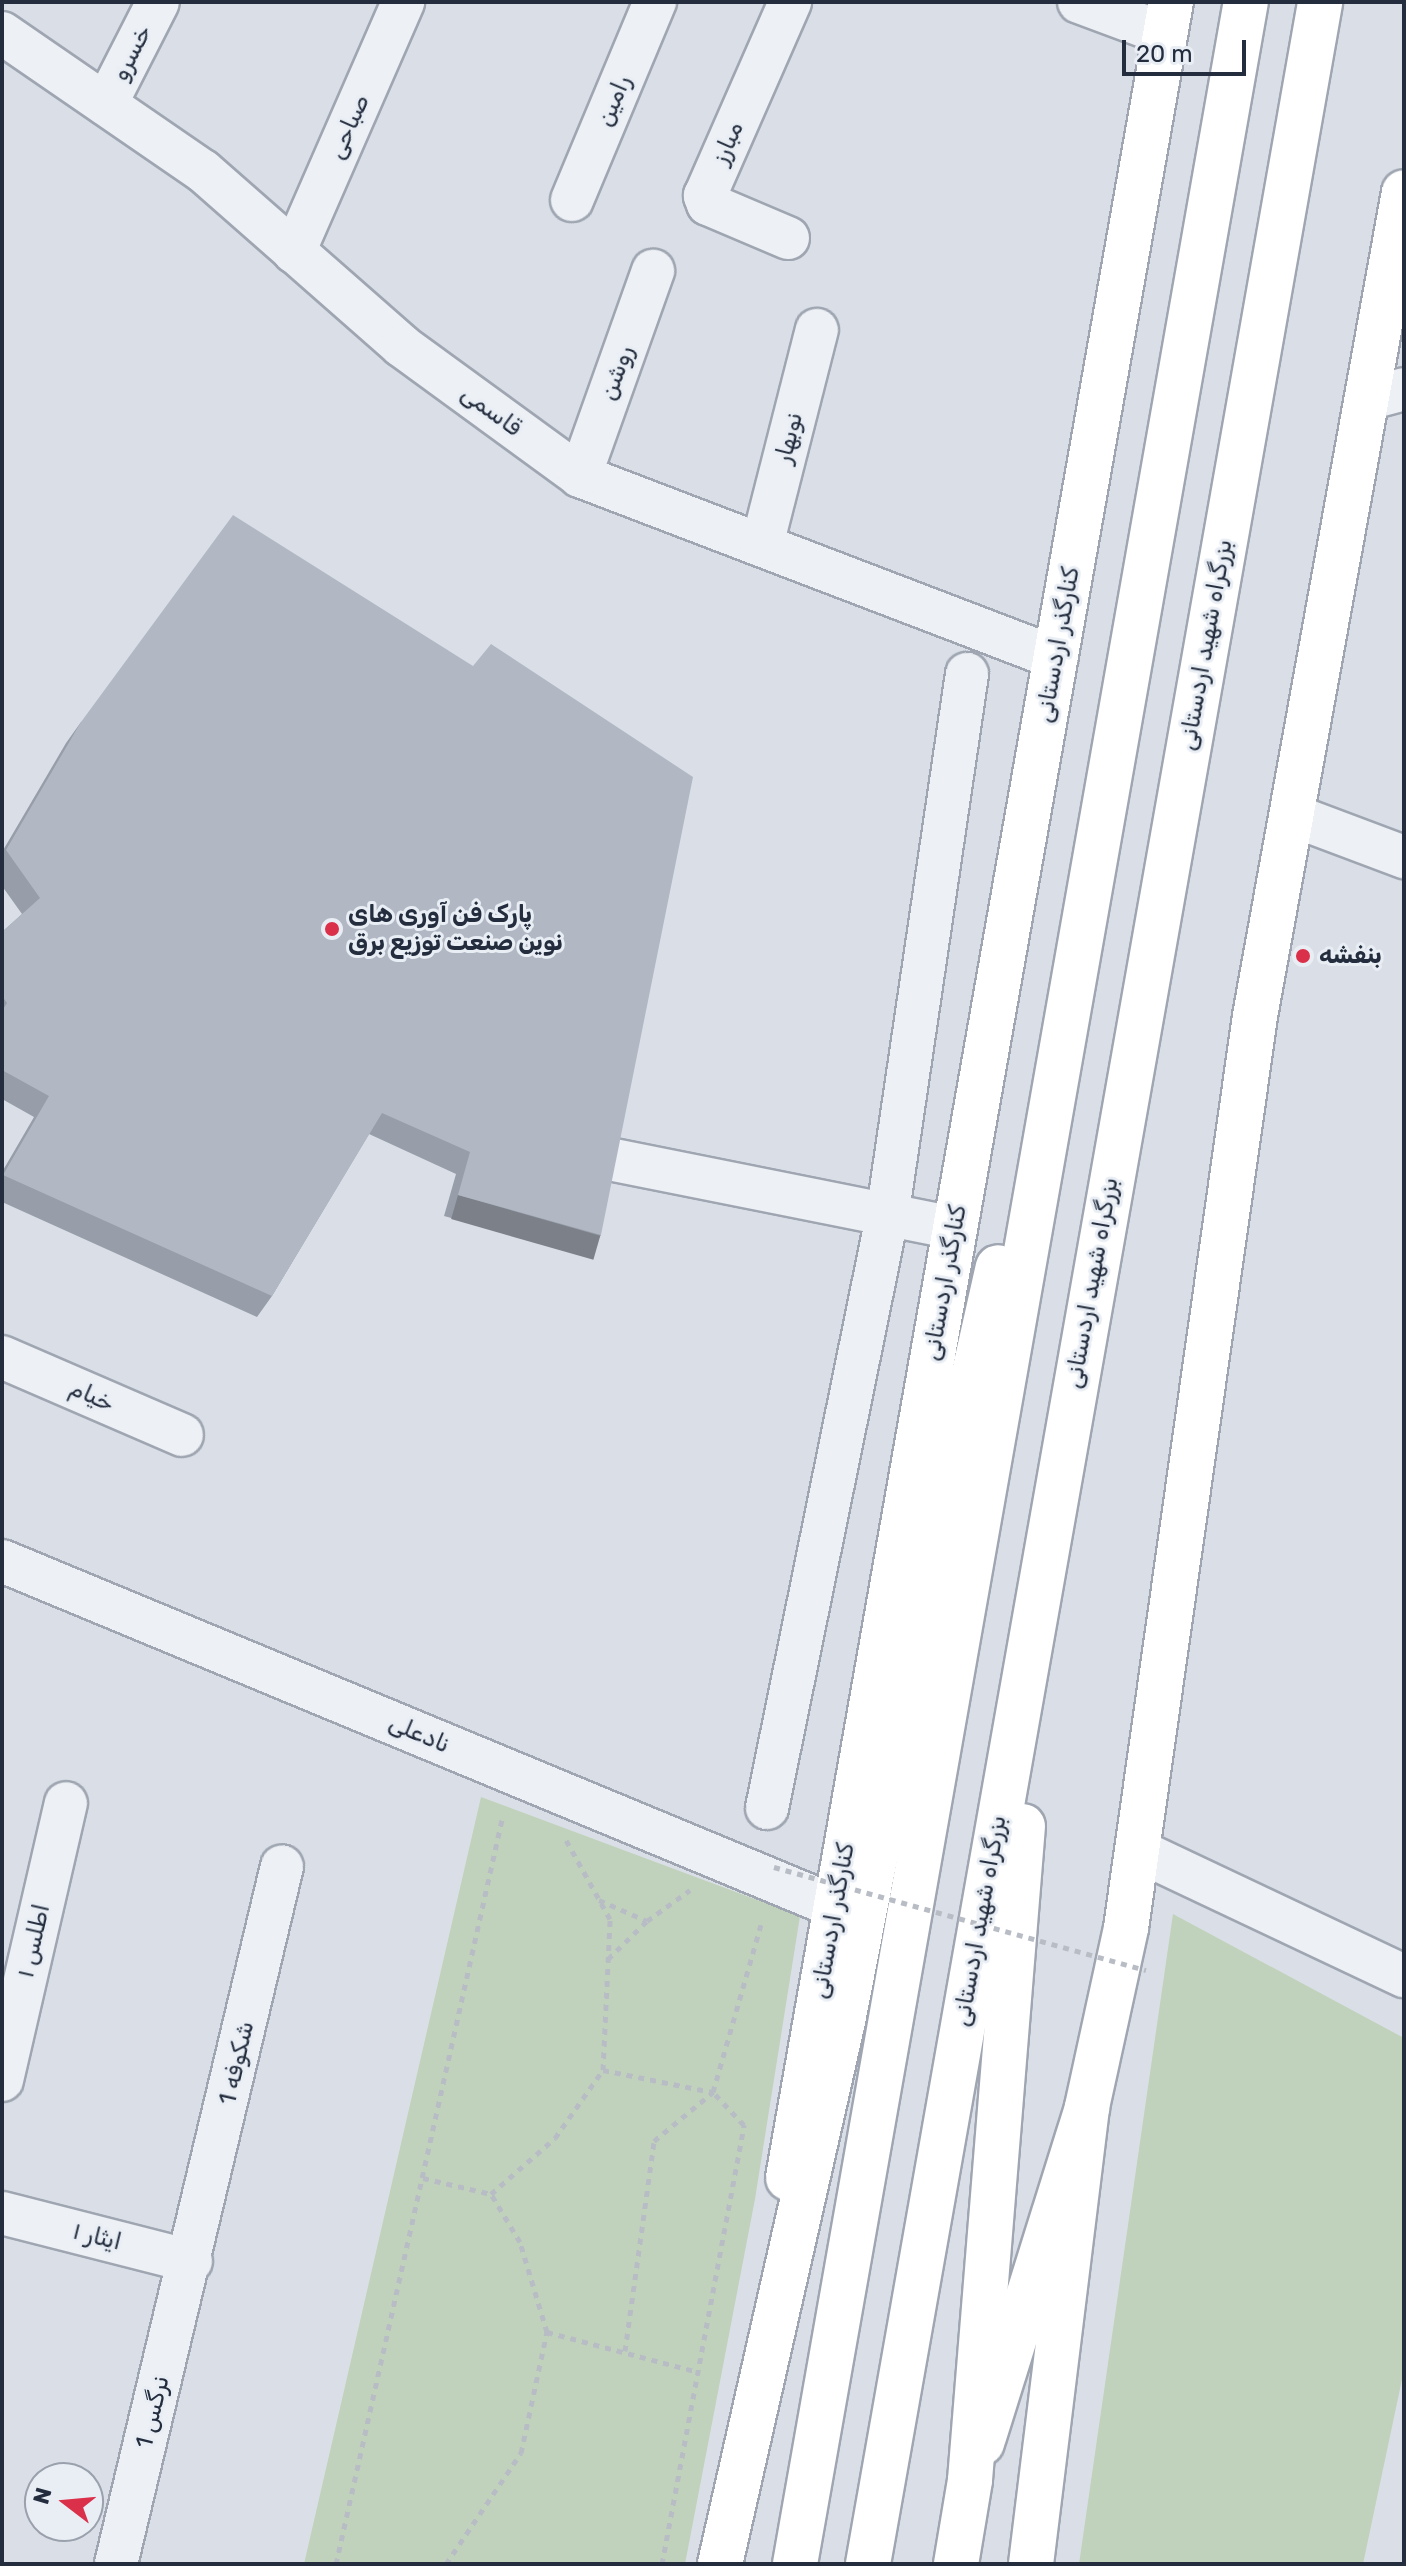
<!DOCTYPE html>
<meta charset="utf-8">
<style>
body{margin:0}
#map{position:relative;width:1406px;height:2566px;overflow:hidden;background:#dadfe7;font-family:Rubik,"Noto Naskh Arabic",sans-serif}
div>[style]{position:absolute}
.green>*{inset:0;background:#c0d2bb}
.path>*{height:5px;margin-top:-2.5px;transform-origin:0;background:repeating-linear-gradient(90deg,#b8bdc5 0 6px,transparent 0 12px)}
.roads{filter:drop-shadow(2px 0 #9fa6b1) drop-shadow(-2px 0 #9fa6b1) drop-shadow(0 2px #9fa6b1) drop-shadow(0 -2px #9fa6b1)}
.minor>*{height:42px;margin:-21px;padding:0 21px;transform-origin:21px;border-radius:21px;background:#edf0f5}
.primary>*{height:44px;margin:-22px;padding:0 22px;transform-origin:22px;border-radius:22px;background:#fff}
.trunk>*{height:44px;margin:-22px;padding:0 22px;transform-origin:22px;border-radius:22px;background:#fff}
.path-bridge>*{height:5px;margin-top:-2.5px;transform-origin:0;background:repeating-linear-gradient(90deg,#b8bdc5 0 6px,transparent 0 12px)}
.wall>*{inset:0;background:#989ea9}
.shaded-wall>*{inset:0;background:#7c8189;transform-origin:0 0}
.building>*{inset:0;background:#b1b8c4}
.dots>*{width:22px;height:22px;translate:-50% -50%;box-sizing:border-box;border:4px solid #e9eef5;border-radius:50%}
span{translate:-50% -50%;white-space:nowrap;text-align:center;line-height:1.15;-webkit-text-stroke:6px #e9eef5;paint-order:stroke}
.street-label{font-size:24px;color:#232d3e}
.poi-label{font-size:24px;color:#232d3e;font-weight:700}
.left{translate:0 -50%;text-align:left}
.frame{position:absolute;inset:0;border:4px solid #232d3e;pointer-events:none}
.north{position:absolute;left:24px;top:2462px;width:80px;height:80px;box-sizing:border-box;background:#e9eef5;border:2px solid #9aa1ac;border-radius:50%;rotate:286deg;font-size:22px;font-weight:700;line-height:32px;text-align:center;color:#232d3e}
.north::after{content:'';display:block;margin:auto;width:28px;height:36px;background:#db304a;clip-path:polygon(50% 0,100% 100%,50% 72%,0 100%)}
.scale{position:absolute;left:1122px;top:40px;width:124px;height:36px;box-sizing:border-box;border:4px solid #232d3e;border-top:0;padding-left:10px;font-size:24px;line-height:28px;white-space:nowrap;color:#232d3e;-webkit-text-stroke:6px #e9eef5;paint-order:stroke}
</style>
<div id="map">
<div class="green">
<div style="clip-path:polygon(481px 1797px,800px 1916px,755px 2199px,685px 2564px,304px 2564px)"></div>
<div style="clip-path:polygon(1173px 1914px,1404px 2038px,1404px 2370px,1363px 2564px,1079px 2564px)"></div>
</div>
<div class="path">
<div style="left:599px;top:1900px;width:52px;rotate:23.6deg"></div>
<div style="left:647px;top:1921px;width:53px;rotate:-35.8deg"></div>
<div style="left:608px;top:1959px;width:54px;rotate:-44.3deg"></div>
<div style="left:603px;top:2070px;width:111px;rotate:11.4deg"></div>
<div style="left:423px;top:2178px;width:70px;rotate:13.2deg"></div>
<div style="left:547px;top:2332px;width:156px;rotate:14.8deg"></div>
<div style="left:625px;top:2351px;width:212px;rotate:-82.1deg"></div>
<div style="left:654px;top:2141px;width:77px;rotate:-39.7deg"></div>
<div style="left:336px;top:2564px;width:767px;rotate:-77.43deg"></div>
<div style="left:446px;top:2564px;width:134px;rotate:-56deg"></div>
<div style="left:521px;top:2453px;width:124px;rotate:-77.9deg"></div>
<div style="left:547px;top:2332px;width:94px;rotate:-106.7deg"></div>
<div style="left:520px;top:2242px;width:56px;rotate:-121.1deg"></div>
<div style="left:491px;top:2194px;width:85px;rotate:-41.2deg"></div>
<div style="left:555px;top:2138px;width:83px;rotate:-54.8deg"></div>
<div style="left:603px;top:2070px;width:151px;rotate:-87.3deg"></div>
<div style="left:610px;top:1919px;width:93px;rotate:-119.1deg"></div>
<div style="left:662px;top:2564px;width:447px;rotate:-79.4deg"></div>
<div style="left:744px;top:2125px;width:45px;rotate:-133.2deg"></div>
<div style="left:713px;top:2092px;width:178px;rotate:-74deg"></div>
</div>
<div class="roads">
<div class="minor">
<div style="left:1079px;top:2px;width:92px;rotate:20.4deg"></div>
<div style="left:2px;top:33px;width:244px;rotate:34.5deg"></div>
<div style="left:203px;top:171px;width:265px;rotate:41.3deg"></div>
<div style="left:402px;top:346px;width:220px;rotate:36.1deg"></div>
<div style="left:580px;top:476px;width:510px;rotate:20.92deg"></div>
<div style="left:106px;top:104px;width:114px;rotate:-63deg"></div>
<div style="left:572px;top:200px;width:215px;rotate:-67.3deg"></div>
<div style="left:788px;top:238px;width:87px;rotate:-157deg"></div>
<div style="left:708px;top:204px;width:9px;rotate:-111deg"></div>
<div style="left:705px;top:196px;width:212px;rotate:-66.3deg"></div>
<div style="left:294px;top:252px;width:273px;rotate:-66.4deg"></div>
<div style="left:1367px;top:399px;width:38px;rotate:-15deg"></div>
<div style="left:580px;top:476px;width:218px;rotate:-70.4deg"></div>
<div style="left:762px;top:545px;width:222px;rotate:-75.7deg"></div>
<div style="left:1292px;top:815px;width:120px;rotate:20.6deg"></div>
<div style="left:604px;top:1158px;width:358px;rotate:11.3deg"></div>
<div style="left:2px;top:1357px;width:196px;rotate:23.4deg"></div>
<div style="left:2px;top:1561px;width:903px;rotate:22.53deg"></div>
<div style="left:767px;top:1808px;width:603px;rotate:-78.52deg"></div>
<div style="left:887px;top:1217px;width:549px;rotate:-81.62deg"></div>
<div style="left:1137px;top:1850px;width:295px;rotate:25.3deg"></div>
<div style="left:2px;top:2080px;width:284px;rotate:-77deg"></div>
<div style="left:2px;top:2213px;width:195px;rotate:14.3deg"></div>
<div style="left:116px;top:2564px;width:717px;rotate:-76.62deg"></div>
</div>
<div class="primary">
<div style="left:788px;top:2178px;width:2209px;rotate:-80.02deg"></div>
<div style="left:982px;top:2443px;width:352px;rotate:-72.6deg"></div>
<div style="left:1087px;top:2107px;width:183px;rotate:-77.7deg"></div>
<div style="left:1126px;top:1928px;width:921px;rotate:-81.95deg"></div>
<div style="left:1255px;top:1016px;width:837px;rotate:-79.75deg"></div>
</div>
<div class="trunk">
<div style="left:720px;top:2564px;width:557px;rotate:-77.24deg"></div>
<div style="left:843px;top:2021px;width:511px;rotate:-78.95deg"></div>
<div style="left:941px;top:1519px;width:258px;rotate:-77.3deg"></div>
<div style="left:795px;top:2564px;width:2601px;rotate:-80.02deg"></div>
<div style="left:868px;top:2564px;width:2602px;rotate:-79.99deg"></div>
<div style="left:956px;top:2564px;width:85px;rotate:-80.5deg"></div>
<div style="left:970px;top:2480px;width:656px;rotate:-85.37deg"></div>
<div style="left:1031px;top:2564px;width:460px;rotate:-83deg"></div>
</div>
</div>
<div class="path-bridge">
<div style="left:774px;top:1867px;width:386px;rotate:15.5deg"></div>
</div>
<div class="wall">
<div style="clip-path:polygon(81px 722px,601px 1235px,587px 1256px,444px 1216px,456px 1174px,369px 1134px,272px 1296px,257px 1317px,2px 1202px,2px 1172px,34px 1117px,2px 1099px,2px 932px,22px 914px,2px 886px,2px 852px,66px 743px)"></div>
</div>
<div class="shaded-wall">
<div style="left:458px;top:1195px;width:148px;height:25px;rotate:16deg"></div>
</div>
<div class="building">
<div style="clip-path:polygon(233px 515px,473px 666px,491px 644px,693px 777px,601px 1235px,458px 1195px,470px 1152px,382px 1113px,272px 1296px,3px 1175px,49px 1096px,2px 1070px,2px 1011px,7px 1003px,2px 996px,2px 932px,40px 898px,6px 850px,81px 722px)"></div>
</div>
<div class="dots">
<div style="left:332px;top:929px;background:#db304a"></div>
<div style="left:1303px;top:956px;background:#db304a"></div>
</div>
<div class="street-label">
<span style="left:132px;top:53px;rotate:-63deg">خسرو</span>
<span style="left:614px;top:101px;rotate:-67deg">رامین</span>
<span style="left:349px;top:127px;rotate:-66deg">صباحی</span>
<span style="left:728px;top:143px;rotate:-66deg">مبارز</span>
<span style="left:617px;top:373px;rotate:-70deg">روشن</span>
<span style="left:491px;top:411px;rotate:36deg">قاسمی</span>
<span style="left:789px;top:438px;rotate:-76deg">نوبهار</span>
<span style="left:1058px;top:645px;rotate:-80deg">کنارگذر اردستانی</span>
<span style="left:1206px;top:645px;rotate:-80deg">بزرگراه شهید اردستانی</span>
<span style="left:945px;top:1283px;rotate:-80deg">کنارگذر اردستانی</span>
<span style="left:1092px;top:1283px;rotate:-80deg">بزرگراه شهید اردستانی</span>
<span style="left:92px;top:1396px;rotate:24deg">خیام</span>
<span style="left:419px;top:1734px;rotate:23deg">نادعلی</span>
<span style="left:833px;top:1921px;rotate:-80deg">کنارگذر اردستانی</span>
<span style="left:980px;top:1921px;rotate:-80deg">بزرگراه شهید اردستانی</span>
<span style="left:34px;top:1941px;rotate:-77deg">اطلس ۱</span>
<span style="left:237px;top:2063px;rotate:-77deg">شکوفه 1</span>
<span style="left:97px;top:2237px;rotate:14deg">ایثار ۱</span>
<span style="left:153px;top:2412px;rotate:-76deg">نرگس 1</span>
</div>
<div class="poi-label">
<span class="left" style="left:348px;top:929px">پارک فن آوری های<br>نوین صنعت توزیع برق</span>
<span class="left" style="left:1319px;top:956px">بنفشه</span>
</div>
<div class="frame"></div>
<div class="north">N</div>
<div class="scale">20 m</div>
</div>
